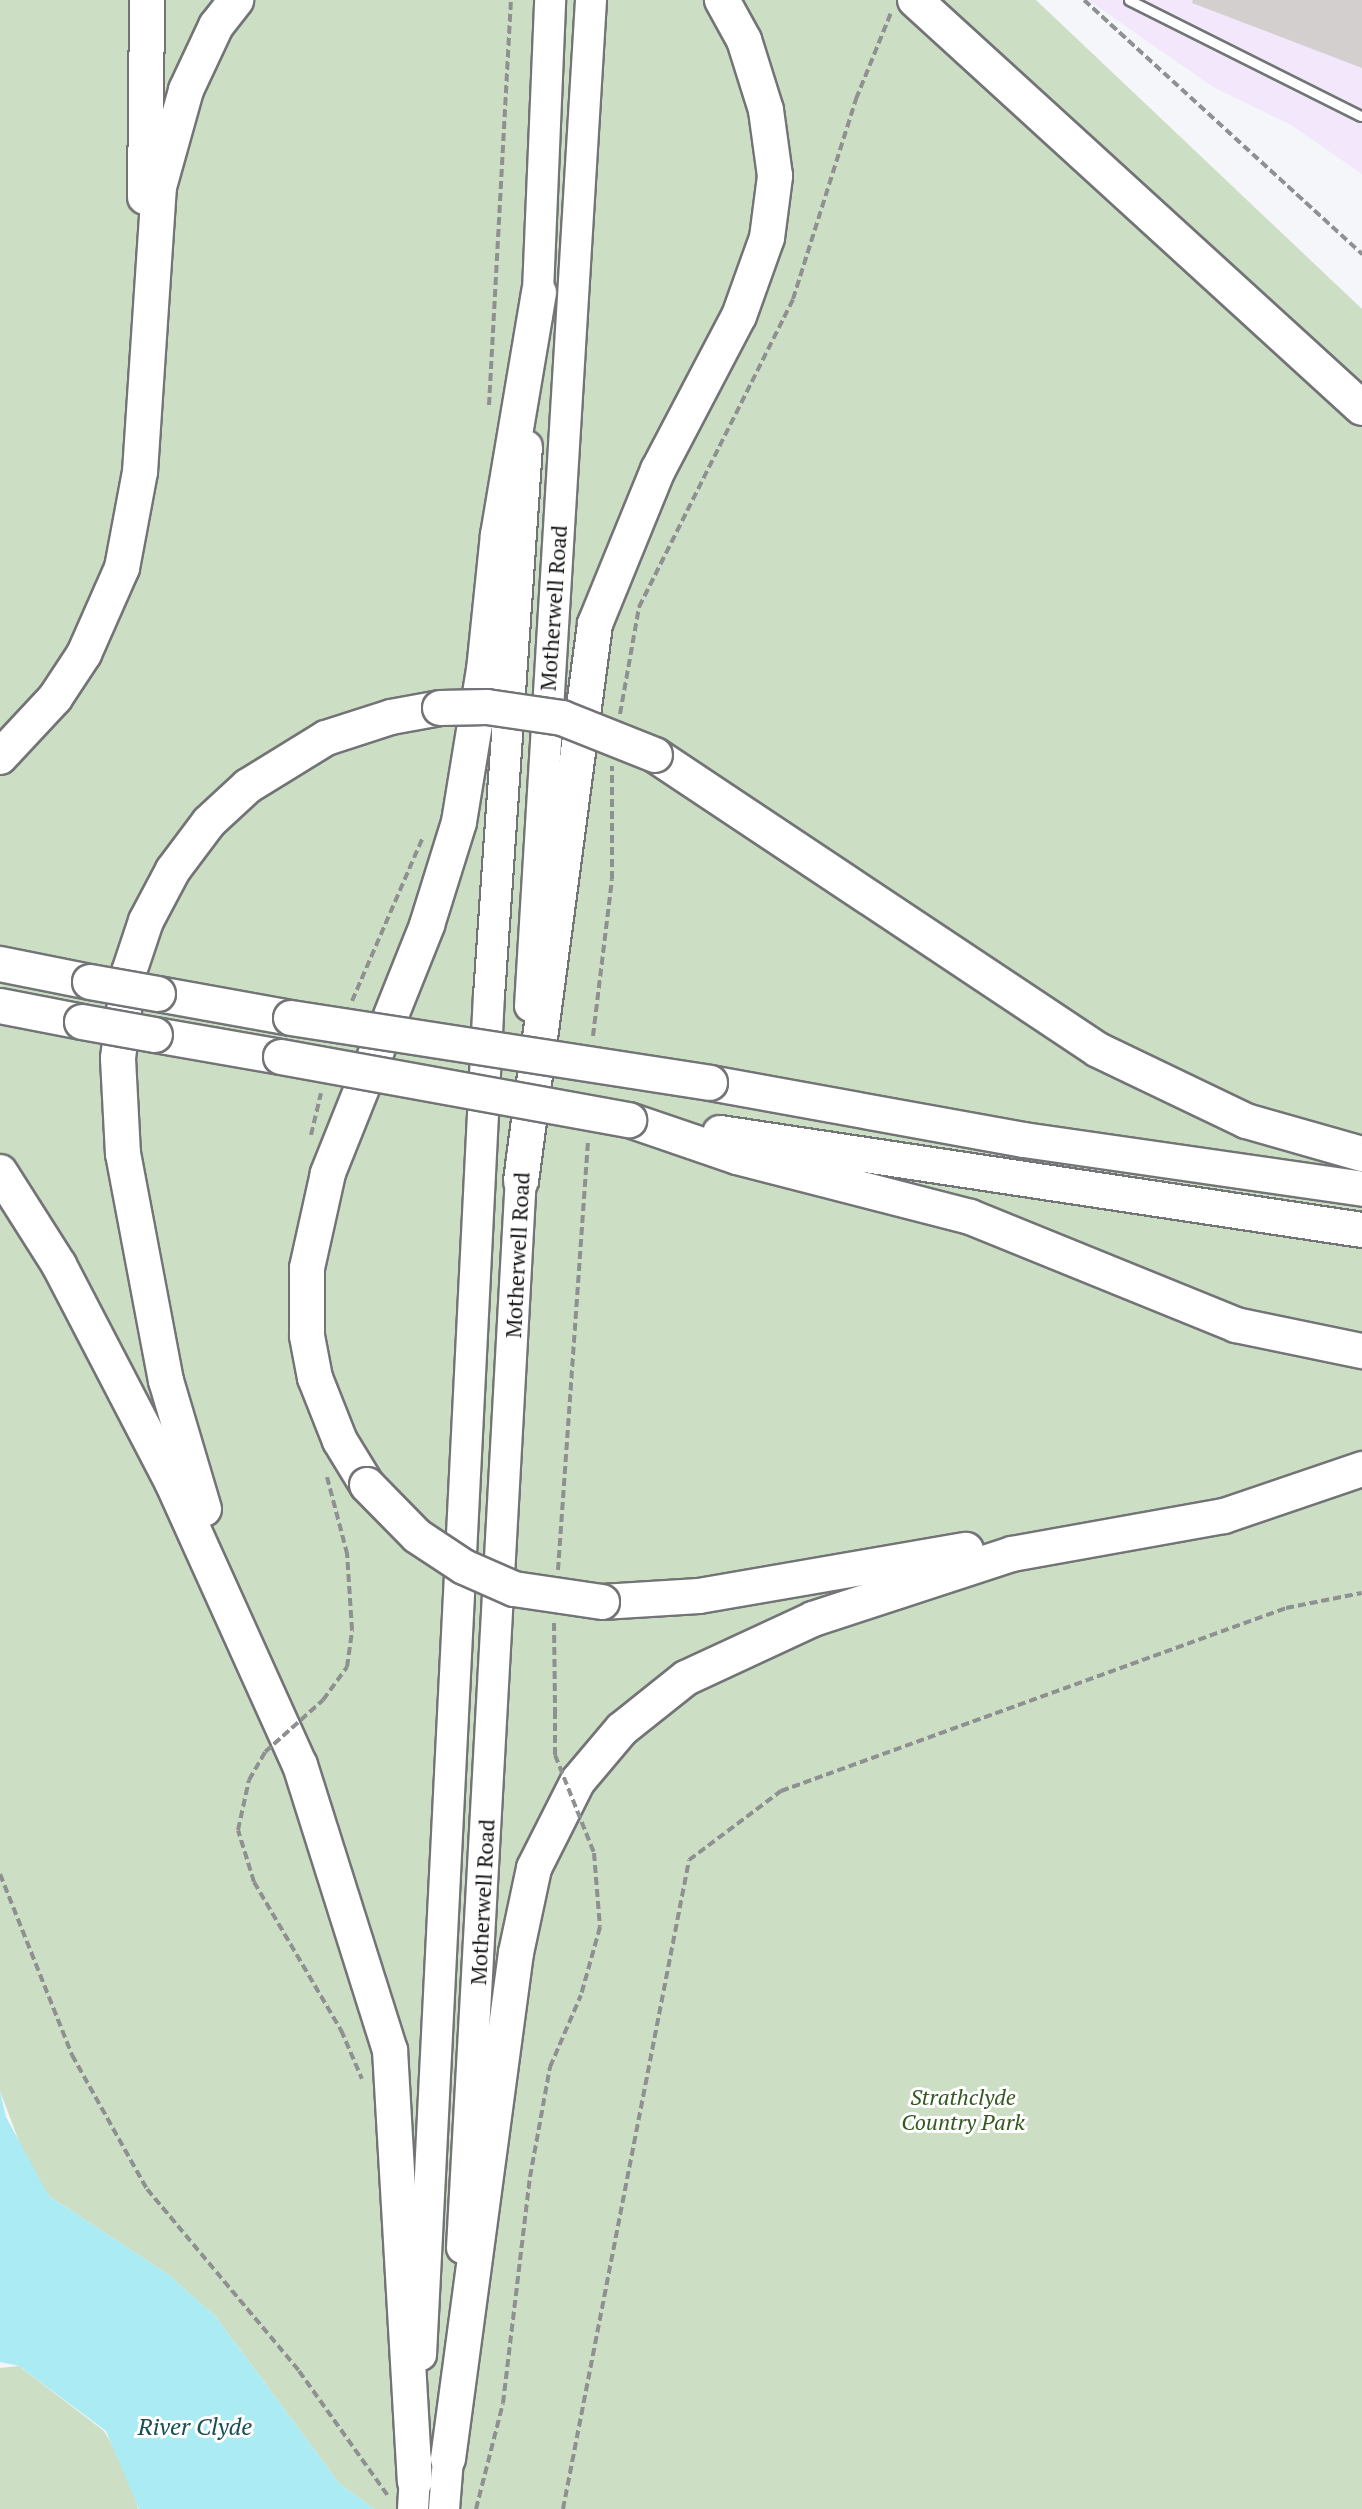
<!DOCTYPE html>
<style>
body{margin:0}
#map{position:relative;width:1362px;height:2509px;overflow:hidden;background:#f5f6f9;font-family:"PT Serif",serif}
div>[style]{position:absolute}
.commercial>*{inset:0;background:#f3e7fc}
.green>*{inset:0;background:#ccdec3}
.water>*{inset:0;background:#abebf3}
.building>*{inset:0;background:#d3cfce}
.path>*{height:4px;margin-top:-2px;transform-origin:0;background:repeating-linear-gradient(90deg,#8f9092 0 8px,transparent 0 12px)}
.roads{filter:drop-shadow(2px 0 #737477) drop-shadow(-2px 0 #737477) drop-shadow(0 2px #737477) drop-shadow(0 -2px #737477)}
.service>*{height:9px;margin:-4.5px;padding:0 4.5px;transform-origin:4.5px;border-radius:4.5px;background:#fff}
.primary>*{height:30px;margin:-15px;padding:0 15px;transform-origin:15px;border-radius:15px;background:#fff}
.motorway>*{height:34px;margin:-17px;padding:0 17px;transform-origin:17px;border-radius:17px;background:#fff}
.path-bridge>*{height:4px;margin-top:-2px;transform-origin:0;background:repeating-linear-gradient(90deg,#8f9092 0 8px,transparent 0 12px)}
.bridges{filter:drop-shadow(2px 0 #737477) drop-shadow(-2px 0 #737477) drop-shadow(0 2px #737477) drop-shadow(0 -2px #737477)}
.motorway-bridge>*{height:34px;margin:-17px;padding:0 17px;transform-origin:17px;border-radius:17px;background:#fff}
span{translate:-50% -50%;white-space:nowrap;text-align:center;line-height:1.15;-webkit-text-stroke:6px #fff;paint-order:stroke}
.street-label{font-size:22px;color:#161617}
.park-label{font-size:22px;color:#34581f;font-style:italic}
.water-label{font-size:24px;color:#184f56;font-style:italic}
</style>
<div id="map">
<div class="commercial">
<div style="clip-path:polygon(1088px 0,1362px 0,1362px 174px,1291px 125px,1213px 87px)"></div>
</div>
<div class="green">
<div style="clip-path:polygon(0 0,1036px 0,1362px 309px,1362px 2509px,374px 2509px,339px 2483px,216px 2317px,169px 2275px,49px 2196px,26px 2160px,0 2091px)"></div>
<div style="clip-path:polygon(19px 2366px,104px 2431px,130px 2475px,138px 2509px,0 2509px,0 2368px)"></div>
</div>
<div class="water">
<div style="clip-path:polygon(0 2091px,6px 2117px,49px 2196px,169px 2275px,216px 2317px,339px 2483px,374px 2509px,139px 2509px,106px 2431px,19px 2366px,0 2362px)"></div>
</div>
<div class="building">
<div style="clip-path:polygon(1193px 0,1362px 0,1362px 68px,1192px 3px)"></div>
</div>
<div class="path">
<div style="left:1084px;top:0;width:377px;rotate:42.4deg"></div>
<div style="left:489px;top:405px;width:406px;rotate:-86.9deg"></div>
<div style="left:620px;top:714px;width:109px;rotate:-79.9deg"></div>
<div style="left:639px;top:607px;width:344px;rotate:-63.4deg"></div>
<div style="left:793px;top:299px;width:210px;rotate:-72.5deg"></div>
<div style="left:856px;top:99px;width:93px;rotate:-67.9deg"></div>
<div style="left:352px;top:1001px;width:179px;rotate:-66.6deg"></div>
<div style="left:593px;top:1036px;width:158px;rotate:-83.1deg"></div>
<div style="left:612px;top:879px;width:113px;rotate:-90deg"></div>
<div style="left:311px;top:1135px;width:43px;rotate:-76.6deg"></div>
<div style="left:327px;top:1477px;width:79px;rotate:75.3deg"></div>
<div style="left:558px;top:1570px;width:431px;rotate:-86deg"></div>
<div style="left:554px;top:1623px;width:88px;rotate:89.3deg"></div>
<div style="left:0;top:1874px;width:195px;rotate:68.3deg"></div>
<div style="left:72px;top:2055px;width:154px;rotate:60.8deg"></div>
<div style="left:147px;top:2189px;width:237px;rotate:50.1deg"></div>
<div style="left:299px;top:2371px;width:153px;rotate:54.5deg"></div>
<div style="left:254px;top:1882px;width:172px;rotate:59.6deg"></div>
<div style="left:341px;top:2030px;width:53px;rotate:66.8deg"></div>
<div style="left:476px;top:2509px;width:109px;rotate:-75.7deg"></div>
<div style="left:503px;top:2403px;width:228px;rotate:-83.2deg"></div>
<div style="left:530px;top:2177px;width:112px;rotate:-79.7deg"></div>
<div style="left:550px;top:2067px;width:78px;rotate:-66.7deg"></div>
<div style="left:563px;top:2509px;width:661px;rotate:-79.01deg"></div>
<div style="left:689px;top:1860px;width:115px;rotate:-36.9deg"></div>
<div style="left:781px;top:1791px;width:537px;rotate:-19.92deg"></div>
<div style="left:1286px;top:1608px;width:77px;rotate:-11.2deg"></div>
</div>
<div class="roads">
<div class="service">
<div style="left:1129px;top:0;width:259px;rotate:26.6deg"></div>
</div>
<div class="primary">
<div style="left:537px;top:315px;width:315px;rotate:-87.6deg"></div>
<div style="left:530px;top:1006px;width:1008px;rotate:-86.53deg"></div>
<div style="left:462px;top:2248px;width:1093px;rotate:-86.85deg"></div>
<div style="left:421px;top:2355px;width:1361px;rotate:-87.14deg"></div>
<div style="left:489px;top:996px;width:551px;rotate:-86.05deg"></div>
<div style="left:413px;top:2509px;width:50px;rotate:-86.6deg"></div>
<div style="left:444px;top:2509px;width:74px;rotate:-85.4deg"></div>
</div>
<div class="motorway">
<div style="left:915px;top:0;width:605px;rotate:42.39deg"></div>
<div style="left:145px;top:197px;width:197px;rotate:-89.4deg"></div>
<div style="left:655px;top:755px;width:532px;rotate:33.66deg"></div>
<div style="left:1098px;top:1050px;width:164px;rotate:25.6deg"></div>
<div style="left:1246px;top:1121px;width:121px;rotate:15.9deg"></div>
<div style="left:0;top:757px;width:81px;rotate:-47deg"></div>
<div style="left:55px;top:698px;width:53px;rotate:-56.6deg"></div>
<div style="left:84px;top:654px;width:94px;rotate:-66.2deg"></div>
<div style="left:122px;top:568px;width:98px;rotate:-79.4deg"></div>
<div style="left:140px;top:472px;width:286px;rotate:-86.2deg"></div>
<div style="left:159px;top:187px;width:101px;rotate:-74.4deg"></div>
<div style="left:186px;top:90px;width:71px;rotate:-64.9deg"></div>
<div style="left:216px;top:26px;width:33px;rotate:-52deg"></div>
<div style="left:0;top:964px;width:92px;rotate:11.3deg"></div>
<div style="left:158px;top:994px;width:135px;rotate:10.2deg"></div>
<div style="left:0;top:1006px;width:84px;rotate:11deg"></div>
<div style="left:155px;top:1035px;width:128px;rotate:9.9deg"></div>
<div style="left:710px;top:1083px;width:319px;rotate:10.3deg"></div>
<div style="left:1024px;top:1140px;width:342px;rotate:8.2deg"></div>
<div style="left:629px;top:1120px;width:114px;rotate:18.9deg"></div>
<div style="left:737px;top:1157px;width:241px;rotate:14.4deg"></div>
<div style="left:970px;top:1217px;width:287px;rotate:22.1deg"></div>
<div style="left:1236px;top:1325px;width:129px;rotate:11.7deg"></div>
<div style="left:720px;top:1133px;width:649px;rotate:8.59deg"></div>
<div style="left:0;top:1172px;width:110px;rotate:57.6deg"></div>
<div style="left:59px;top:1265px;width:245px;rotate:62.5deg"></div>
<div style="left:172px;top:1482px;width:311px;rotate:65.7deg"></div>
<div style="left:300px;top:1765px;width:299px;rotate:72.5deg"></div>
<div style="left:390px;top:2050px;width:432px;rotate:86.7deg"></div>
<div style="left:521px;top:1181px;width:562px;rotate:-82.43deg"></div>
<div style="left:595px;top:624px;width:166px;rotate:-67.8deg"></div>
<div style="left:658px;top:470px;width:174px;rotate:-62.3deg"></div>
<div style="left:739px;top:316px;width:83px;rotate:-70.3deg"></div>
<div style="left:767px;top:238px;width:63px;rotate:-82.6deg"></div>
<div style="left:775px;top:176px;width:67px;rotate:-97.8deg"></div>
<div style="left:766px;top:110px;width:73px;rotate:-107.4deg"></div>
<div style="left:744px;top:40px;width:46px;rotate:-118.8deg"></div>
<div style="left:367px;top:1485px;width:52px;rotate:-121.5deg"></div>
<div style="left:340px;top:1441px;width:68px;rotate:-111.6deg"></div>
<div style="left:315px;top:1378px;width:43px;rotate:-100.8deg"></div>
<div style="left:307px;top:1336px;width:68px;rotate:-90deg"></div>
<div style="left:307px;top:1268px;width:97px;rotate:-77.5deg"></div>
<div style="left:328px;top:1173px;width:267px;rotate:-68.2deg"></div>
<div style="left:427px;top:925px;width:108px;rotate:-72.7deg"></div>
<div style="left:459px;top:822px;width:154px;rotate:-80.7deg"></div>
<div style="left:484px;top:670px;width:136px;rotate:-84.1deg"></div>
<div style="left:498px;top:535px;width:246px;rotate:-80.4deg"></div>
<div style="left:204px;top:1509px;width:134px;rotate:-106.5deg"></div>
<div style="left:166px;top:1381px;width:231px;rotate:-100.7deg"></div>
<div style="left:123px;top:1154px;width:96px;rotate:-93deg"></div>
<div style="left:118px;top:1058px;width:87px;rotate:-82.7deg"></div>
<div style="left:129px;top:972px;width:54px;rotate:-71.6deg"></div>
<div style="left:146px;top:921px;width:58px;rotate:-62.1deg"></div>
<div style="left:173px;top:870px;width:60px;rotate:-53.1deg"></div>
<div style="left:209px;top:822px;width:53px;rotate:-42.7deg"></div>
<div style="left:248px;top:786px;width:92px;rotate:-31.6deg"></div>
<div style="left:326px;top:738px;width:68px;rotate:-17.9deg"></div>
<div style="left:391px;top:717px;width:50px;rotate:-10.4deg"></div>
<div style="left:602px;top:1602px;width:97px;rotate:-3.5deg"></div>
<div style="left:699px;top:1596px;width:271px;rotate:-9.8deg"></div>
<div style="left:448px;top:2459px;width:511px;rotate:-82.35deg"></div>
<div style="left:516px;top:1953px;width:87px;rotate:-78deg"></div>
<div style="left:534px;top:1868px;width:97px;rotate:-63.2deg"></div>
<div style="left:578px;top:1781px;width:68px;rotate:-49.8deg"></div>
<div style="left:622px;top:1729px;width:82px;rotate:-38.6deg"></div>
<div style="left:686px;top:1678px;width:140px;rotate:-24.9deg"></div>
<div style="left:813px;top:1619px;width:209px;rotate:-18.1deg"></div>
<div style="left:1012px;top:1554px;width:215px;rotate:-10.2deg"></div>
<div style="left:1224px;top:1516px;width:146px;rotate:-18.8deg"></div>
</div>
</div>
<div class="path-bridge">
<div style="left:555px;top:1711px;width:44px;rotate:90deg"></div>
<div style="left:555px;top:1755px;width:105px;rotate:68.3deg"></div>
<div style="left:594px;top:1853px;width:74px;rotate:85.4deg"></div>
<div style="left:600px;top:1927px;width:71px;rotate:105.6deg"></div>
<div style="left:254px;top:1882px;width:54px;rotate:-107.1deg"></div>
<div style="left:238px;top:1830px;width:51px;rotate:-77.6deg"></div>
<div style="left:249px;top:1780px;width:32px;rotate:-60deg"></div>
<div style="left:265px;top:1752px;width:78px;rotate:-41.9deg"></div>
<div style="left:323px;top:1700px;width:41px;rotate:-54deg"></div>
<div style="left:347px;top:1667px;width:37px;rotate:-82deg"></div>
<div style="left:352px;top:1630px;width:77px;rotate:-93.7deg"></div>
</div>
<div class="bridges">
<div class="motorway-bridge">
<div style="left:440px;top:708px;width:47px;rotate:-1.2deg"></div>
<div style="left:487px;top:707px;width:76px;rotate:8.3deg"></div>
<div style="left:562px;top:718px;width:100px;rotate:21.7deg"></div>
<div style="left:90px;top:982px;width:69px;rotate:10deg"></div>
<div style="left:291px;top:1018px;width:424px;rotate:8.8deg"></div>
<div style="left:82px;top:1022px;width:74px;rotate:10.1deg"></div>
<div style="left:281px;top:1057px;width:354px;rotate:10.3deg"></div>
<div style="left:367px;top:1485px;width:71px;rotate:45.6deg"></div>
<div style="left:417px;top:1536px;width:56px;rotate:33.4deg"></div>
<div style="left:464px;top:1567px;width:55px;rotate:23.7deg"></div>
<div style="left:514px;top:1589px;width:89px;rotate:8.4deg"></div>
</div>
</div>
<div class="street-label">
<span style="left:553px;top:608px;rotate:-86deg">Motherwell Road</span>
<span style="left:517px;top:1255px;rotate:-87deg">Motherwell Road</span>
<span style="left:482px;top:1902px;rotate:-87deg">Motherwell Road</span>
</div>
<div class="park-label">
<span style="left:963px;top:2109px">Strathclyde<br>Country Park</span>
</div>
<div class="water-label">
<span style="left:195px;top:2427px">River Clyde</span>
</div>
</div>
